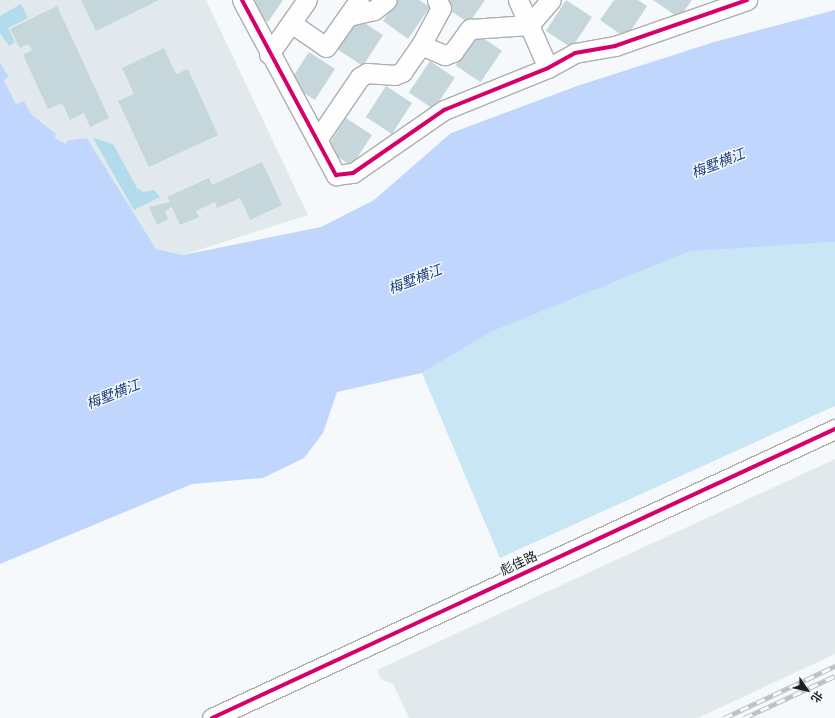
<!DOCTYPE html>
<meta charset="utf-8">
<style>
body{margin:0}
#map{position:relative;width:835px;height:718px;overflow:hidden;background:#f6f9fb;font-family:"Libre Baskerville","Noto Sans SC",serif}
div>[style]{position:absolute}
.built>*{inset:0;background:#e1e9ec}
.green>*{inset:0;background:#c8e6f3}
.forest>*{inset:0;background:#b2dbec}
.water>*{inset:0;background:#c1d6fd}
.building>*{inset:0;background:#c6d7db;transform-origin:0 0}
.roads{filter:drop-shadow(1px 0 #acaeb0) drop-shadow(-1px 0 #acaeb0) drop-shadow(0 1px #acaeb0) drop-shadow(0 -1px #acaeb0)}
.minor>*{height:19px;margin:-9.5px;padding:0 9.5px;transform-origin:9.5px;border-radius:9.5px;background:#fefefe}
.rail>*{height:4.5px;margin-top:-2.25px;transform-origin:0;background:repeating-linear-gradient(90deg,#f5fafc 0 9px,#bebebf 0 18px);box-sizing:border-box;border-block:1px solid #bebebf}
.cycleway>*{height:4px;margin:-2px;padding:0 2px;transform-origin:2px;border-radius:2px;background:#d6006c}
span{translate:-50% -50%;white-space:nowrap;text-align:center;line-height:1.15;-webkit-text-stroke:3px #f5fafc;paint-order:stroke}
.street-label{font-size:13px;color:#1d1f20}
.water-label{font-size:14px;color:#1e3c7b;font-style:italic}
.north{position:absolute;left:787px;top:670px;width:40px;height:40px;-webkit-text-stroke:3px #f5fafc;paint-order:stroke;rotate:124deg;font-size:11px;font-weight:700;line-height:16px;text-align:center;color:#1d1f20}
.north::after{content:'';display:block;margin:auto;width:14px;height:18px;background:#1d1f20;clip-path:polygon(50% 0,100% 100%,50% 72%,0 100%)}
</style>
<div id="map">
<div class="built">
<div style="clip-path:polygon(0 0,206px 0,308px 215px,183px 255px,156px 249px,87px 138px,68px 140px,66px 144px,55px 138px,56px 134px,31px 114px,24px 101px,16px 104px,4px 80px,9px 77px,0 62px)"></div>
<div style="clip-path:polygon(835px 459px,835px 654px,698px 718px,409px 718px,393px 684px,381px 679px,377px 670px)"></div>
</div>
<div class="green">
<div style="clip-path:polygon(835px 242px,835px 406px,500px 558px,422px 373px,491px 332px,690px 250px)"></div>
</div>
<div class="forest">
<div style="clip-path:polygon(21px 4px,28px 18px,8px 28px,15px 42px,9px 46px,0 33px,0 16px)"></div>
<div style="clip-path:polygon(93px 138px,113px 144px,137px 188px,143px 192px,154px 190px,160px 197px,134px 210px)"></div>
</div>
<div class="water">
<div style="clip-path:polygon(835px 10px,835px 242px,690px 251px,491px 332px,422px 373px,337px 392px,323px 433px,304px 458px,263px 478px,192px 484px,0 564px,0 62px,9px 77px,4px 80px,16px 104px,24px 101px,31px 114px,56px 134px,55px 138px,66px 144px,68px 140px,87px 138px,156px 249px,183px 255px,321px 227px,374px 200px,451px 133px,577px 86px,714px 42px)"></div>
</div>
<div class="building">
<div style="clip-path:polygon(81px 0,159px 0,96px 31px)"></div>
<div style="clip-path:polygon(254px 0,283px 0,268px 22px,248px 8px)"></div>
<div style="clip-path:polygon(397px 0,419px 0,430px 7px,408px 39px,383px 21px)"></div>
<div style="clip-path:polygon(447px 0,485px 0,469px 23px,443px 6px)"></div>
<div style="left:566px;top:0;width:31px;height:37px;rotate:33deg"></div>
<div style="clip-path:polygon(614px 0,638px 0,647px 6px,626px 38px,600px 20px)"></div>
<div style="clip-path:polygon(653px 0,692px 0,679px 18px)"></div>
<div style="clip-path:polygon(57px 6px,109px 118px,90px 127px,84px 113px,70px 120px,62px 103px,48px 109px,23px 55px,32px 50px,28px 44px,20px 48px,10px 29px)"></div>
<div style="left:357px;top:18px;width:31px;height:37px;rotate:33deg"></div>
<div style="left:477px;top:34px;width:30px;height:38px;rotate:34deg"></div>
<div style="clip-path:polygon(164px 48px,176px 74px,188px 69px,218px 135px,149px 167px,118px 101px,134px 94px,122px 68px)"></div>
<div style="left:309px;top:52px;width:31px;height:37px;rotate:33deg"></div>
<div style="left:430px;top:61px;width:30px;height:38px;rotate:34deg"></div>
<div style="left:386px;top:86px;width:31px;height:37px;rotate:33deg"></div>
<div style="left:346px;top:118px;width:31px;height:37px;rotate:33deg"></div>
<div style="clip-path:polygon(262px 162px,282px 205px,250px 220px,240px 198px,217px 208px,215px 202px,196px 211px,199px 217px,180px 225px,172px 207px,165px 211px,168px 219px,157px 225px,149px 207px,170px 202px,167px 197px,209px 178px,212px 185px)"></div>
</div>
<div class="roads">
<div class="minor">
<div style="left:242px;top:0;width:199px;rotate:61.8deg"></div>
<div style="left:336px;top:175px;width:17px;rotate:-7deg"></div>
<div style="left:353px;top:173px;width:111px;rotate:-34.7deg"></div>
<div style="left:444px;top:110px;width:112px;rotate:-22deg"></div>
<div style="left:548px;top:68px;width:31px;rotate:-29deg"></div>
<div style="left:575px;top:53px;width:41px;rotate:-9.9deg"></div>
<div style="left:615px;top:46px;width:140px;rotate:-19.2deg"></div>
<div style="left:518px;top:0;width:74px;rotate:66.2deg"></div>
<div style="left:348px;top:16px;width:27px;rotate:-13deg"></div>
<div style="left:374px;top:10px;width:16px;rotate:-38deg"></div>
<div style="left:291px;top:23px;width:42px;rotate:34.4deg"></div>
<div style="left:326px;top:47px;width:57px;rotate:-54.9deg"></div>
<div style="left:421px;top:45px;width:42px;rotate:-61.6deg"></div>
<div style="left:441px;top:8px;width:9px;rotate:-117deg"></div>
<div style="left:269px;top:54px;width:66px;rotate:-54.9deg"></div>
<div style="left:317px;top:140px;width:76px;rotate:-55.7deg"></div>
<div style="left:360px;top:77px;width:8px;rotate:-30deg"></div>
<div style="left:367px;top:73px;width:28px;rotate:4deg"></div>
<div style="left:395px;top:75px;width:8px;rotate:-23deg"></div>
<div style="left:402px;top:72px;width:33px;rotate:-55deg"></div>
<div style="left:421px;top:45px;width:26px;rotate:23deg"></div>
<div style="left:445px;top:55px;width:9px;rotate:-21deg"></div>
<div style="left:453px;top:52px;width:29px;rotate:-54deg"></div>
<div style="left:470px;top:29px;width:59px;rotate:-3.9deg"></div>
<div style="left:529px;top:25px;width:33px;rotate:-49deg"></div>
<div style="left:212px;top:718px;width:687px;rotate:-24.89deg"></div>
</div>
</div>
<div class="rail">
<div style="left:724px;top:718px;width:123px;rotate:-25.1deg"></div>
<div style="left:744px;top:718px;width:100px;rotate:-24.8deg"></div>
</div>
<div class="cycleway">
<div style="left:242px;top:0;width:199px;rotate:61.8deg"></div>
<div style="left:336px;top:175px;width:17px;rotate:-7deg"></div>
<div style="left:353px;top:173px;width:111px;rotate:-34.7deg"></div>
<div style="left:444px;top:110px;width:112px;rotate:-22deg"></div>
<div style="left:548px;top:68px;width:31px;rotate:-29deg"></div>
<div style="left:575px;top:53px;width:41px;rotate:-9.9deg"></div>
<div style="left:615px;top:46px;width:140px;rotate:-19.2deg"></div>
<div style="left:212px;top:718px;width:687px;rotate:-24.89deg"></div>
</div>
<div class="street-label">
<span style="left:519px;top:564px;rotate:-25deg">彪佳路</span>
</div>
<div class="water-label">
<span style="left:718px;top:163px;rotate:-21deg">梅墅横江</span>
<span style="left:415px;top:279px;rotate:-21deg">梅墅横江</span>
<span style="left:113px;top:394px;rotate:-21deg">梅墅横江</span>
</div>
<div class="north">北</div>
</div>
